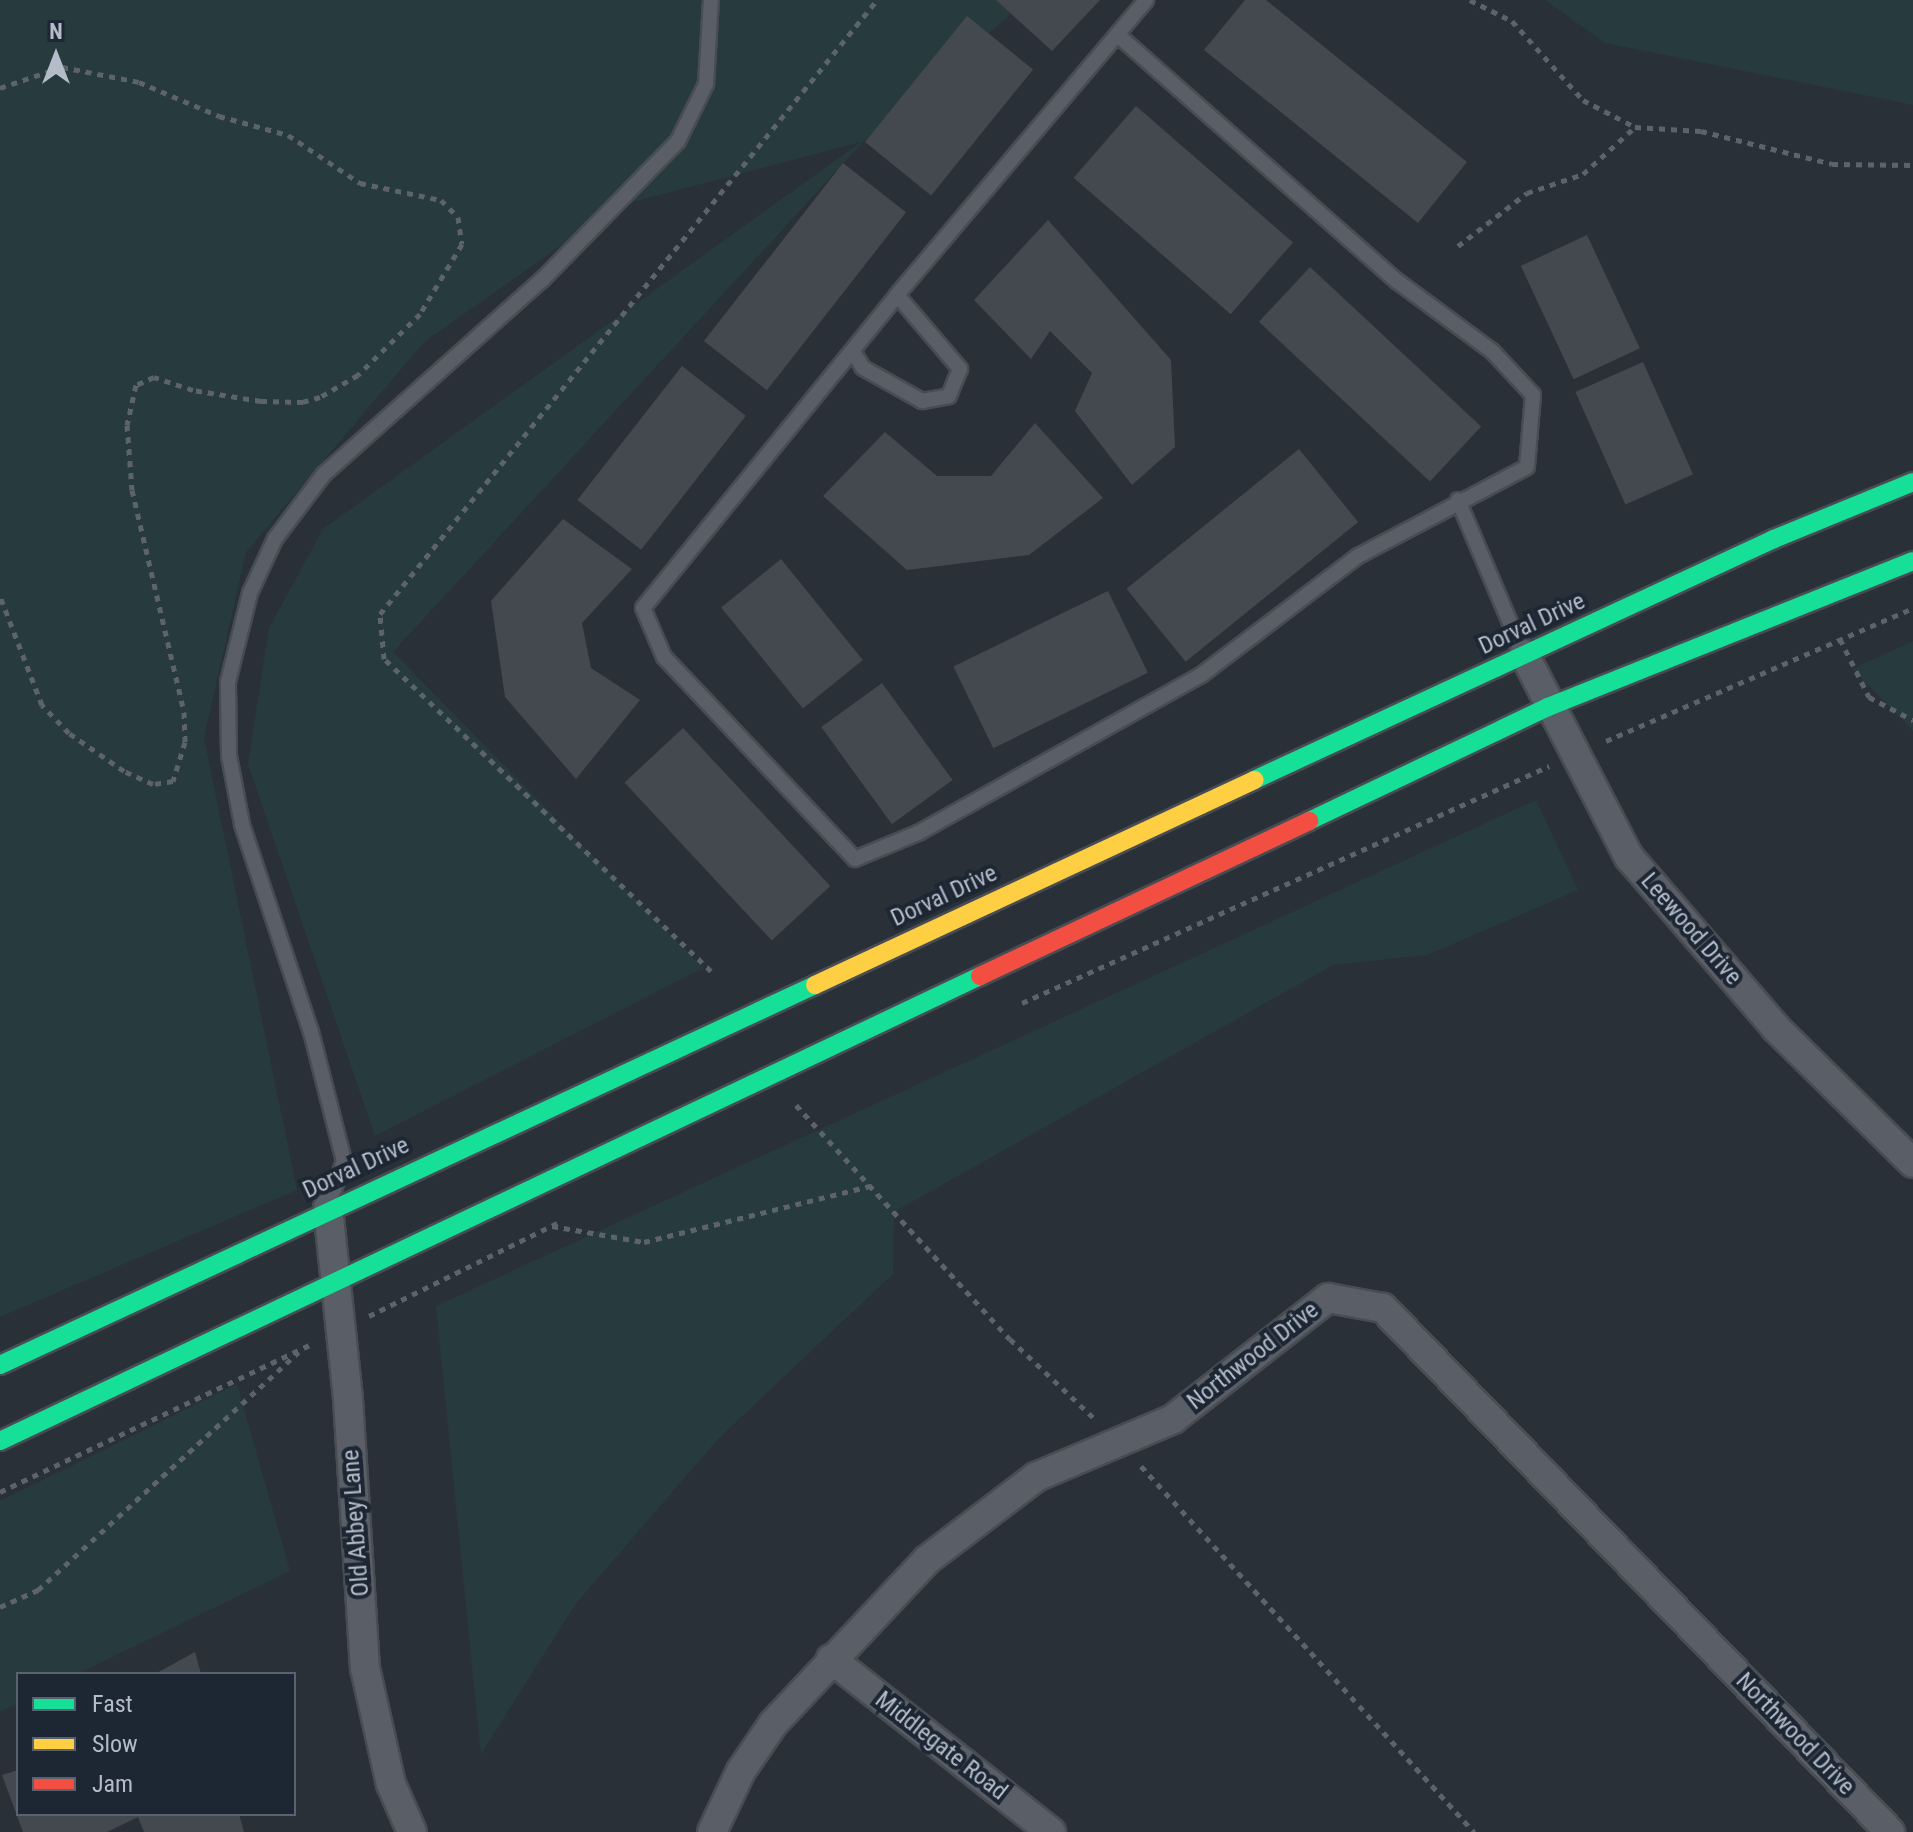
<!DOCTYPE html>
<style>
body{margin:0}
#map{position:relative;width:1913px;height:1832px;overflow:hidden;background:#2a3038;font-family:"Roboto Condensed",sans-serif}
div>[style]{position:absolute}
.green>*{inset:0;background:#273a3e}
.building>*{inset:0;background:#444950;transform-origin:0 0}
.path>*{height:5px;margin-top:-2.5px;transform-origin:0;background:repeating-linear-gradient(90deg,#5d636a 0 6px,transparent 0 12px)}
.roads{filter:drop-shadow(2px 0 #484c53) drop-shadow(-2px 0 #484c53) drop-shadow(0 2px #484c53) drop-shadow(0 -2px #484c53)}
.lane>*{height:14px;margin:-7px;padding:0 7px;transform-origin:7px;border-radius:7px;background:#5a5e66}
.street>*{height:28px;margin:-14px;padding:0 14px;transform-origin:14px;border-radius:14px;background:#5a5e66}
.fast>*{height:18px;margin:-9px;padding:0 9px;transform-origin:9px;border-radius:9px;background:#16e098}
.slow>*{height:18px;margin:-9px;padding:0 9px;transform-origin:9px;border-radius:9px;background:#ffcf43}
.jam>*{height:18px;margin:-9px;padding:0 9px;transform-origin:9px;border-radius:9px;background:#f24e42}
span{translate:-50% -50%;white-space:nowrap;text-align:center;line-height:1.15;-webkit-text-stroke:8px #1d2633;paint-order:stroke}
.street-label{font-size:24px;color:#b4bcc9}
.legend{position:absolute;left:16px;top:1672px;width:280px;height:144px;box-sizing:border-box;background:#1d2633;border:2px solid #59626f;margin:0;padding:10px 14px;list-style:none;font-size:24px;color:#b4bcc9}
.legend li{display:flex;align-items:center;gap:16px;height:40px}
.legend b{width:40px;border:2px solid #59626f}
.north{position:absolute;left:16px;top:16px;width:80px;height:80px;-webkit-text-stroke:6px #1d2633;paint-order:stroke;rotate:0deg;font-size:22px;font-weight:700;line-height:32px;text-align:center;color:#b4bcc9}
.north::after{content:'';display:block;margin:auto;width:28px;height:36px;background:#b4bcc9;clip-path:polygon(50% 0,100% 100%,50% 72%,0 100%)}
</style>
<div id="map">
<div class="green">
<div style="clip-path:polygon(0 0,1027px 0,864px 141px,393px 652px,703px 968px,375px 1136px,248px 764px,269px 628px,323px 529px,861px 142px,617px 206px,424px 342px,246px 552px,204px 738px,297px 1190px,0 1317px)"></div>
<div style="clip-path:polygon(1545px 0,1913px 0,1913px 105px,1605px 43px)"></div>
<div style="clip-path:polygon(1913px 641px,1913px 731px,1852px 669px)"></div>
<div style="clip-path:polygon(1536px 800px,1578px 890px,1427px 955px,1333px 965px,894px 1212px,893px 1274px,717px 1440px,575px 1605px,481px 1754px,436px 1306px)"></div>
<div style="clip-path:polygon(237px 1384px,290px 1571px,77px 1674px,18px 1674px,18px 1703px,0 1712px,0 1501px)"></div>
</div>
<div class="building">
<div style="clip-path:polygon(996px 0,1100px 0,1052px 51px)"></div>
<div style="clip-path:polygon(1245px 0,1266px 0,1467px 162px,1418px 223px,1204px 50px)"></div>
<div style="left:967px;top:16px;width:85px;height:162px;rotate:39deg"></div>
<div style="left:1136px;top:106px;width:208px;height:95px;rotate:41deg"></div>
<div style="left:843px;top:163px;width:80px;height:226px;rotate:38deg"></div>
<div style="clip-path:polygon(1048px 220px,1171px 360px,1175px 447px,1132px 485px,1075px 411px,1092px 373px,1050px 331px,1031px 359px,974px 300px)"></div>
<div style="left:1587px;top:235px;width:125px;height:73px;rotate:65deg"></div>
<div style="left:1310px;top:267px;width:234px;height:75px;rotate:43deg"></div>
<div style="left:1643px;top:362px;width:123px;height:74px;rotate:66deg"></div>
<div style="left:682px;top:366px;width:81px;height:170px;rotate:38deg"></div>
<div style="clip-path:polygon(1035px 423px,1103px 498px,1029px 555px,907px 570px,823px 496px,885px 432px,937px 476px,991px 476px)"></div>
<div style="left:1299px;top:449px;width:94px;height:222px;rotate:51deg"></div>
<div style="clip-path:polygon(563px 519px,632px 569px,582px 623px,591px 668px,640px 700px,576px 779px,505px 697px,491px 601px)"></div>
<div style="left:781px;top:559px;width:130px;height:77px;rotate:51deg"></div>
<div style="left:1108px;top:591px;width:91px;height:172px;rotate:64deg"></div>
<div style="left:882px;top:683px;width:120px;height:75px;rotate:54deg"></div>
<div style="left:683px;top:728px;width:216px;height:80px;rotate:47deg"></div>
<div style="clip-path:polygon(195px 1652px,201px 1674px,155px 1674px)"></div>
<div style="clip-path:polygon(18px 1770px,18px 1814px,239px 1814px,244px 1832px,144px 1832px,138px 1817px,107px 1832px,23px 1832px,2px 1775px)"></div>
</div>
<div class="path">
<div style="left:1470px;top:0;width:47px;rotate:26.6deg"></div>
<div style="left:1512px;top:21px;width:106px;rotate:48.1deg"></div>
<div style="left:1583px;top:100px;width:59px;rotate:27.4deg"></div>
<div style="left:1635px;top:127px;width:66px;rotate:3.5deg"></div>
<div style="left:1701px;top:131px;width:135px;rotate:14.1deg"></div>
<div style="left:1832px;top:164px;width:81px;rotate:0.7deg"></div>
<div style="left:0;top:88px;width:65px;rotate:-18.7deg"></div>
<div style="left:62px;top:67px;width:78px;rotate:11deg"></div>
<div style="left:139px;top:82px;width:87px;rotate:23deg"></div>
<div style="left:219px;top:116px;width:72px;rotate:15.4deg"></div>
<div style="left:288px;top:135px;width:87px;rotate:33.7deg"></div>
<div style="left:360px;top:183px;width:83px;rotate:11.9deg"></div>
<div style="left:441px;top:200px;width:24px;rotate:45deg"></div>
<div style="left:458px;top:217px;width:27px;rotate:82deg"></div>
<div style="left:462px;top:244px;width:82px;rotate:121deg"></div>
<div style="left:420px;top:314px;width:87px;rotate:135.5deg"></div>
<div style="left:358px;top:375px;width:44px;rotate:149.9deg"></div>
<div style="left:320px;top:397px;width:18px;rotate:164deg"></div>
<div style="left:303px;top:402px;width:42px;rotate:-178.6deg"></div>
<div style="left:261px;top:401px;width:69px;rotate:-170.8deg"></div>
<div style="left:193px;top:390px;width:41px;rotate:-161.6deg"></div>
<div style="left:154px;top:377px;width:20px;rotate:156deg"></div>
<div style="left:136px;top:385px;width:41px;rotate:102.7deg"></div>
<div style="left:127px;top:425px;width:65px;rotate:85.6deg"></div>
<div style="left:132px;top:490px;width:228px;rotate:76.8deg"></div>
<div style="left:184px;top:712px;width:30px;rotate:88deg"></div>
<div style="left:185px;top:742px;width:41px;rotate:107.1deg"></div>
<div style="left:173px;top:781px;width:20px;rotate:171deg"></div>
<div style="left:153px;top:784px;width:32px;rotate:-156deg"></div>
<div style="left:124px;top:771px;width:67px;rotate:-145.4deg"></div>
<div style="left:69px;top:733px;width:39px;rotate:-134deg"></div>
<div style="left:42px;top:705px;width:117px;rotate:-111.1deg"></div>
<div style="left:1458px;top:246px;width:87px;rotate:-37.5deg"></div>
<div style="left:1527px;top:193px;width:59px;rotate:-18.7deg"></div>
<div style="left:1583px;top:174px;width:70px;rotate:-42.1deg"></div>
<div style="left:1840px;top:639px;width:65px;rotate:63.4deg"></div>
<div style="left:1869px;top:697px;width:50px;rotate:27.6deg"></div>
<div style="left:1606px;top:741px;width:335px;rotate:-23.4deg"></div>
<div style="left:711px;top:971px;width:452px;rotate:-136.3deg"></div>
<div style="left:384px;top:659px;width:45px;rotate:-95.1deg"></div>
<div style="left:380px;top:614px;width:790px;rotate:-51.01deg"></div>
<div style="left:1022px;top:1003px;width:578px;rotate:-24.21deg"></div>
<div style="left:796px;top:1105px;width:317px;rotate:47.6deg"></div>
<div style="left:1010px;top:1339px;width:117px;rotate:43.3deg"></div>
<div style="left:552px;top:1226px;width:93px;rotate:9.9deg"></div>
<div style="left:644px;top:1242px;width:234px;rotate:-13.9deg"></div>
<div style="left:369px;top:1316px;width:210px;rotate:-26.3deg"></div>
<div style="left:1141px;top:1466px;width:495px;rotate:47.7deg"></div>
<div style="left:0;top:1492px;width:343px;rotate:-25.4deg"></div>
<div style="left:0;top:1607px;width:42px;rotate:-24.1deg"></div>
<div style="left:38px;top:1590px;width:353px;rotate:-42.4deg"></div>
</div>
<div class="roads">
<div class="lane">
<div style="left:1120px;top:37px;width:369px;rotate:41.4deg"></div>
<div style="left:1397px;top:281px;width:118px;rotate:36.4deg"></div>
<div style="left:1492px;top:351px;width:60px;rotate:47deg"></div>
<div style="left:1533px;top:395px;width:72px;rotate:94.8deg"></div>
<div style="left:1527px;top:467px;width:191px;rotate:152.2deg"></div>
<div style="left:1358px;top:556px;width:197px;rotate:142.8deg"></div>
<div style="left:1201px;top:675px;width:324px;rotate:150.8deg"></div>
<div style="left:918px;top:833px;width:68px;rotate:157.6deg"></div>
<div style="left:855px;top:859px;width:278px;rotate:-133.4deg"></div>
<div style="left:664px;top:657px;width:53px;rotate:-113.2deg"></div>
<div style="left:643px;top:608px;width:403px;rotate:-50.9deg"></div>
<div style="left:897px;top:295px;width:386px;rotate:-49.8deg"></div>
<div style="left:854px;top:353px;width:17px;rotate:59deg"></div>
<div style="left:863px;top:368px;width:68px;rotate:29.2deg"></div>
<div style="left:922px;top:401px;width:27px;rotate:-10deg"></div>
<div style="left:949px;top:396px;width:29px;rotate:-68deg"></div>
<div style="left:960px;top:369px;width:97px;rotate:-130.4deg"></div>
<div style="left:1458px;top:500px;width:164px;rotate:67deg"></div>
<div style="left:329px;top:1204px;width:46px;rotate:-70.8deg"></div>
<div style="left:344px;top:1161px;width:133px;rotate:-104.3deg"></div>
<div style="left:311px;top:1032px;width:219px;rotate:-108.4deg"></div>
<div style="left:242px;top:824px;width:69px;rotate:-100.8deg"></div>
<div style="left:229px;top:756px;width:74px;rotate:-90.8deg"></div>
<div style="left:228px;top:682px;width:92px;rotate:-76.1deg"></div>
<div style="left:250px;top:593px;width:60px;rotate:-65.2deg"></div>
<div style="left:275px;top:539px;width:81px;rotate:-53deg"></div>
<div style="left:324px;top:474px;width:292px;rotate:-41.7deg"></div>
<div style="left:542px;top:280px;width:194px;rotate:-45.6deg"></div>
<div style="left:678px;top:141px;width:64px;rotate:-63.8deg"></div>
<div style="left:706px;top:84px;width:84px;rotate:-86.6deg"></div>
</div>
<div class="street">
<div style="left:1524px;top:654px;width:229px;rotate:62.7deg"></div>
<div style="left:1629px;top:857px;width:225px;rotate:49.3deg"></div>
<div style="left:1776px;top:1028px;width:192px;rotate:44.6deg"></div>
<div style="left:328px;top:1208px;width:192px;rotate:84deg"></div>
<div style="left:348px;top:1399px;width:270px;rotate:86.4deg"></div>
<div style="left:365px;top:1668px;width:119px;rotate:77.4deg"></div>
<div style="left:391px;top:1784px;width:52px;rotate:66.4deg"></div>
<div style="left:831px;top:1659px;width:280px;rotate:38.2deg"></div>
<div style="left:712px;top:1832px;width:68px;rotate:-64.6deg"></div>
<div style="left:741px;top:1771px;width:57px;rotate:-55.8deg"></div>
<div style="left:773px;top:1724px;width:225px;rotate:-46.8deg"></div>
<div style="left:927px;top:1560px;width:137px;rotate:-37.3deg"></div>
<div style="left:1036px;top:1477px;width:149px;rotate:-22.9deg"></div>
<div style="left:1173px;top:1419px;width:197px;rotate:-38deg"></div>
<div style="left:1328px;top:1298px;width:56px;rotate:10.3deg"></div>
<div style="left:1383px;top:1308px;width:729px;rotate:45.94deg"></div>
</div>
<div class="fast">
<div style="left:1254px;top:780px;width:573px;rotate:-24.87deg"></div>
<div style="left:1774px;top:539px;width:150px;rotate:-22.3deg"></div>
<div style="left:1309px;top:821px;width:265px;rotate:-25.5deg"></div>
<div style="left:1548px;top:707px;width:393px;rotate:-21.8deg"></div>
<div style="left:0;top:1365px;width:899px;rotate:-25deg"></div>
<div style="left:0;top:1441px;width:1085px;rotate:-25.38deg"></div>
</div>
<div class="slow">
<div style="left:815px;top:985px;width:485px;rotate:-25deg"></div>
</div>
<div class="jam">
<div style="left:980px;top:976px;width:364px;rotate:-25.2deg"></div>
</div>
</div>
<div class="street-label">
<span style="left:1532px;top:624px;rotate:-25deg">Dorval Drive</span>
<span style="left:944px;top:896px;rotate:-25deg">Dorval Drive</span>
<span style="left:1691px;top:929px;rotate:49deg">Leewood Drive</span>
<span style="left:356px;top:1168px;rotate:-25deg">Dorval Drive</span>
<span style="left:1253px;top:1356px;rotate:-38deg">Northwood Drive</span>
<span style="left:356px;top:1523px;rotate:-94deg">Old Abbey Lane</span>
<span style="left:1795px;top:1734px;rotate:46deg">Northwood Drive</span>
<span style="left:941px;top:1746px;rotate:38deg">Middlegate Road</span>
</div>
<ul class="legend">
<li><b style="height:10px;background:#16e098"></b>Fast</li>
<li><b style="height:10px;background:#ffcf43"></b>Slow</li>
<li><b style="height:10px;background:#f24e42"></b>Jam</li>
</ul>
<div class="north">N</div>
</div>
